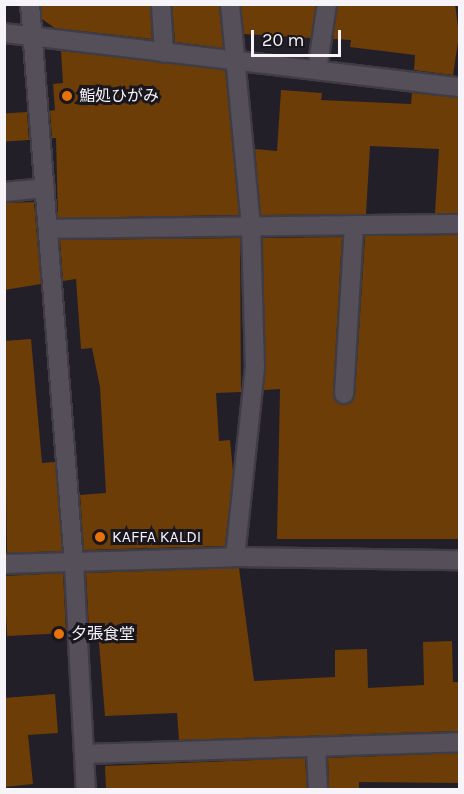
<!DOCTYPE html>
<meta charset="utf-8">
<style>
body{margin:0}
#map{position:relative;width:464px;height:794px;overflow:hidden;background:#231f28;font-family:Karla,"Noto Sans JP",sans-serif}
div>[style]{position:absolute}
.building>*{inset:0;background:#6c3d06;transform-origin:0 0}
.roads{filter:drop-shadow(2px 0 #403c44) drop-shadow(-2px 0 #403c44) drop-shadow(0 2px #403c44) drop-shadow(0 -2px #403c44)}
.minor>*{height:18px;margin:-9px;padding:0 9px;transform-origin:9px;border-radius:9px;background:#544f59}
.dots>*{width:16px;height:16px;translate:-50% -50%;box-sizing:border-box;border:3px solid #1a161e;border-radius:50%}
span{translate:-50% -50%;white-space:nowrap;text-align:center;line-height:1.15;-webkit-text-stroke:6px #1a161e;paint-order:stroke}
.poi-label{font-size:16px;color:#f6f3f9}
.left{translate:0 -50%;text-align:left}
.frame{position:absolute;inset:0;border:6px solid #f6f3f9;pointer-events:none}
.scale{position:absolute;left:251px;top:30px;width:90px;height:27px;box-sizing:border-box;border:3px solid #f6f3f9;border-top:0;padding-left:8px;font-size:18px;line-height:21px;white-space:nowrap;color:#f6f3f9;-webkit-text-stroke:4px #1a161e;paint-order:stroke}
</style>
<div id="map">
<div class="building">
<div style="clip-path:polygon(41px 4px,150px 4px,152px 39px,55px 28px,42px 19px)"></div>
<div style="clip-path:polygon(172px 4px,219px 4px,223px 48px,175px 42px)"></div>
<div style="clip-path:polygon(241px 4px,316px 4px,311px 38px,244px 34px)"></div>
<div style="clip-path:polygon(338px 4px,455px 4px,459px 35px,453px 75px,414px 70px,415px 55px,350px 47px,351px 40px,333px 39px)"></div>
<div style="clip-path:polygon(61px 51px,225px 70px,239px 215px,58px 218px,56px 138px,52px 138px,50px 111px,55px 110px,53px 84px,63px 83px)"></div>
<div style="clip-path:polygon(281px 90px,322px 93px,321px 100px,411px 104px,412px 93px,459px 98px,459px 213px,435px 213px,439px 149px,370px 146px,366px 214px,261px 215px,255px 149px,277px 151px)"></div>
<div style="left:27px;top:112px;width:28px;height:23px;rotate:86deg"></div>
<div style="clip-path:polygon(34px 202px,41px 284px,4px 290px,4px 203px)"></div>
<div style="clip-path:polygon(459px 235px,459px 539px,277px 539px,280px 389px,264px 390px,263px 238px,342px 237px,333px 393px,344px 405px,355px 395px,365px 236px)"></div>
<div style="clip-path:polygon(240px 238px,241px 392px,216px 393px,219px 441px,230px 440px,233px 472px,225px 546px,84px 550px,80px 495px,106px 493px,100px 387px,92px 348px,81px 349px,76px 279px,63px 281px,60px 240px)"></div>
<div style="clip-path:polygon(31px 339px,42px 463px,55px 462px,62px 551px,7px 553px,4px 341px)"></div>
<div style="clip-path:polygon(239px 568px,254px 681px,335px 677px,335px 650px,367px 649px,368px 688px,424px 685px,423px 642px,452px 641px,453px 682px,459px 682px,459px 731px,179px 740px,177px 713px,105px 716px,98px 631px,89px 631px,86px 573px)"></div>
<div style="left:63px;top:573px;width:60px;height:59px;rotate:87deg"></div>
<div style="clip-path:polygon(55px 694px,58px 733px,28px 735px,33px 784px,4px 787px,4px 698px)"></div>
<div style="clip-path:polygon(459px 753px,459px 783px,359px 782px,359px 789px,329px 789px,328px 758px)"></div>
<div style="clip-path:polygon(305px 758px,307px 789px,106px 789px,105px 766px)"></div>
</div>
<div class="roads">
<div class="minor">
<div style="left:30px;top:4px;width:562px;rotate:85.51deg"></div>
<div style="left:74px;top:564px;width:226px;rotate:87deg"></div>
<div style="left:161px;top:4px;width:49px;rotate:86.5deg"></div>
<div style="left:230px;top:4px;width:222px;rotate:84.6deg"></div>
<div style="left:251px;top:225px;width:142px;rotate:88.4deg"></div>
<div style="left:255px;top:367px;width:191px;rotate:96deg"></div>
<div style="left:4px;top:33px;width:459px;rotate:6.8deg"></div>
<div style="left:317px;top:70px;width:67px;rotate:-81.4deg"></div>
<div style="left:4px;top:192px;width:41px;rotate:-5.6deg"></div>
<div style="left:49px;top:229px;width:411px;rotate:-0.7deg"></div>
<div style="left:344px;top:394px;width:169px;rotate:-86.6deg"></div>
<div style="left:4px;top:564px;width:231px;rotate:-1.7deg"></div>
<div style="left:235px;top:557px;width:225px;rotate:0.8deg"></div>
<div style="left:316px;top:747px;width:43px;rotate:87.3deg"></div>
<div style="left:86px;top:754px;width:374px;rotate:-1.8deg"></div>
</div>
</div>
<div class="dots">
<div style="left:67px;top:96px;background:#e8710a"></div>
<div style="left:100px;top:537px;background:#e8710a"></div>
<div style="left:59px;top:634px;background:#e8710a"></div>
</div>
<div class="poi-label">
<span class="left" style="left:79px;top:96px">鮨処ひがみ</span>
<span class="left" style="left:112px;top:537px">KAFFA KALDI</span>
<span class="left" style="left:71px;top:634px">夕張食堂</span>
</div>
<div class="frame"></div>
<div class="scale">20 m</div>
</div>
